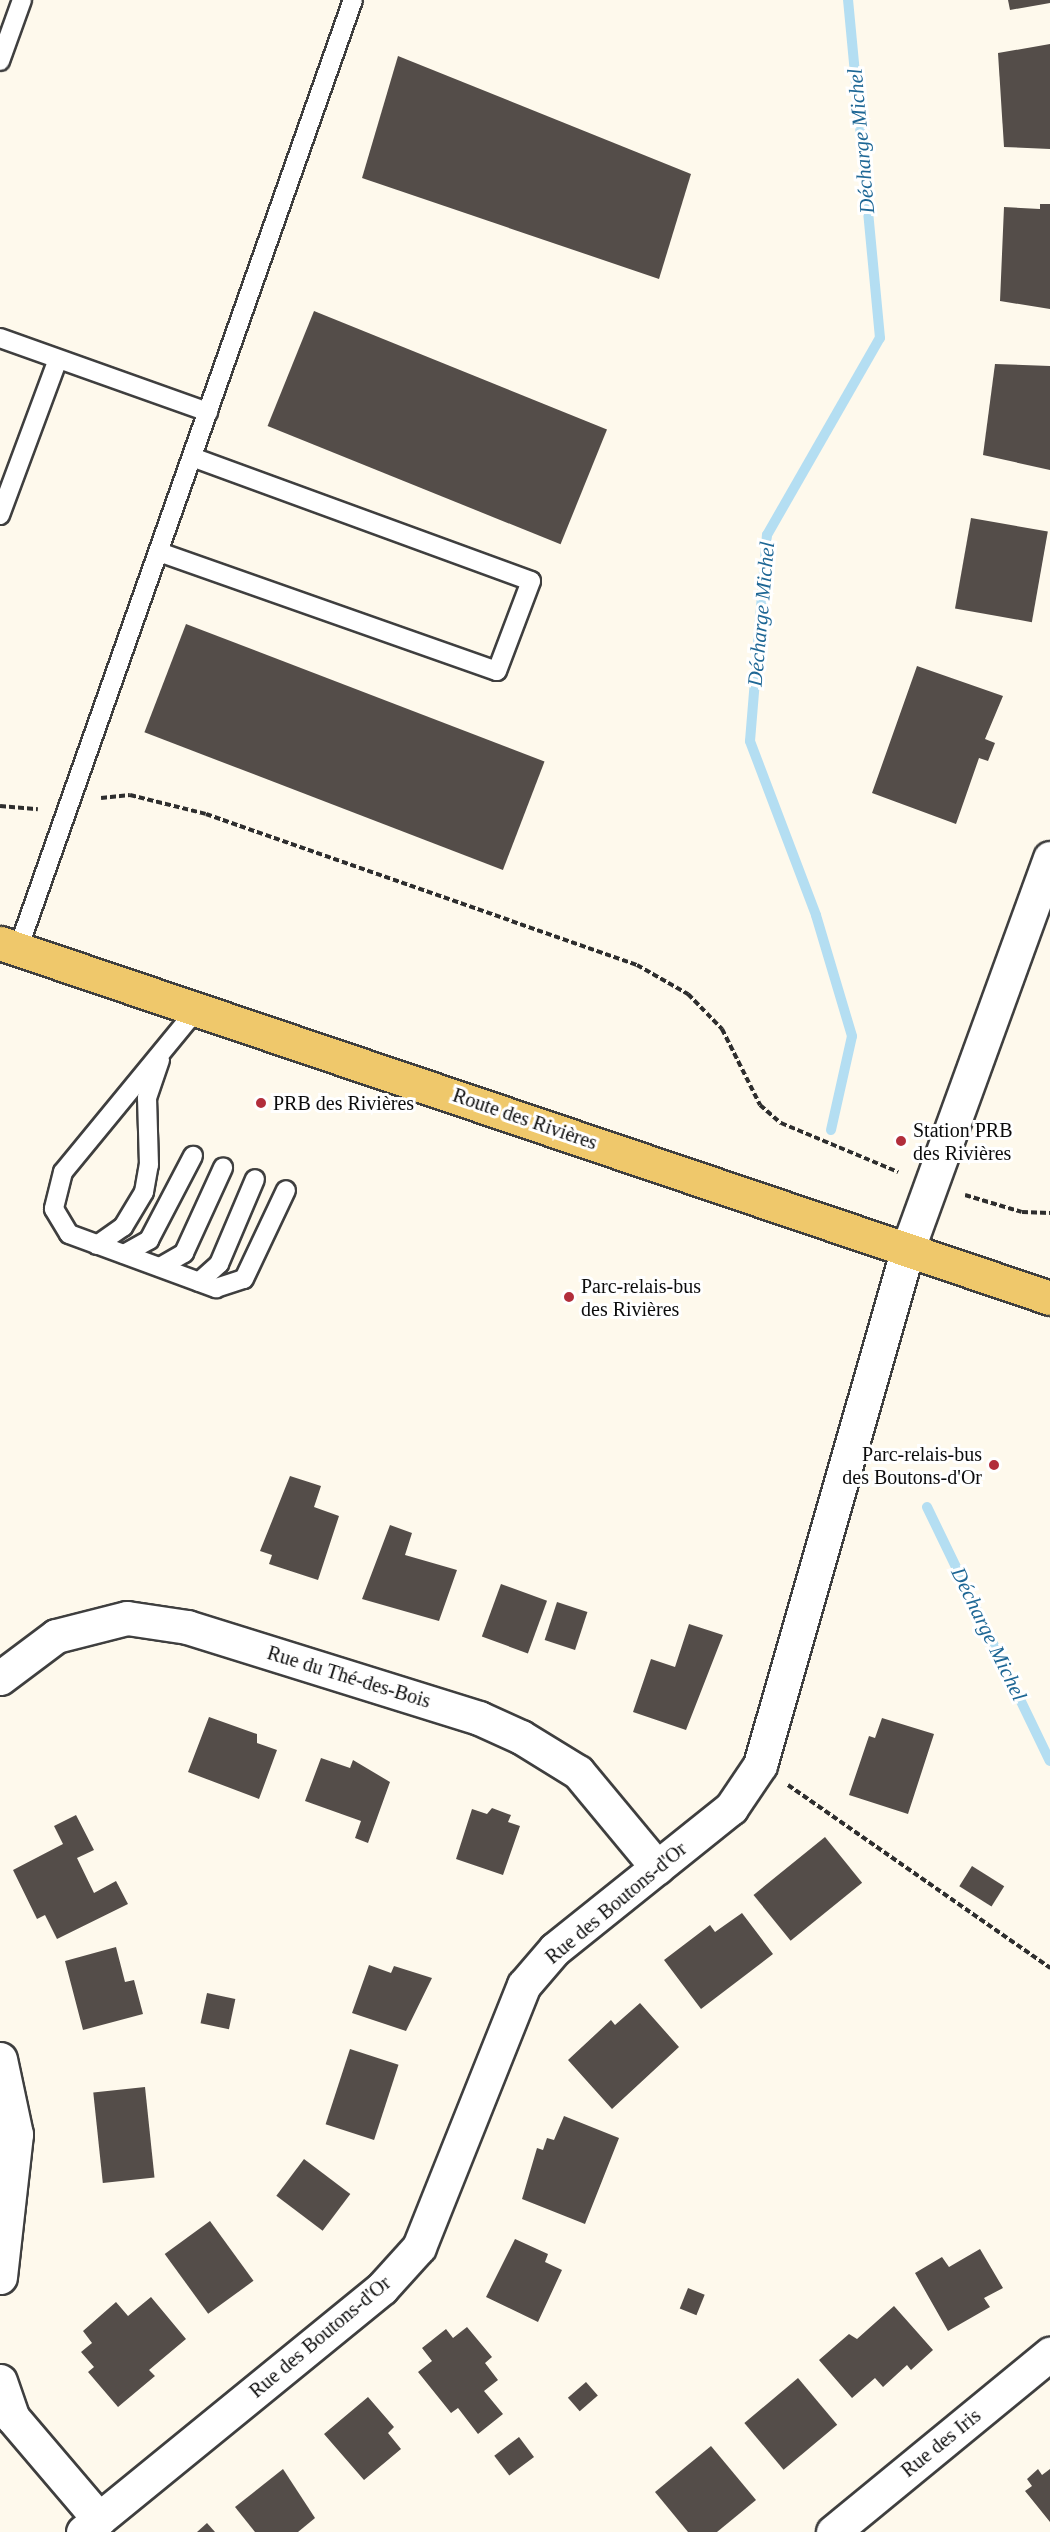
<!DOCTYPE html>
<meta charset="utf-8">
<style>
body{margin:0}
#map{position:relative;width:1050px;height:2532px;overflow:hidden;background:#fef9ec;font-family:"Times New Roman",serif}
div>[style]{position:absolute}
.stream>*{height:10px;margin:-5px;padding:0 5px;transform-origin:5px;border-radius:5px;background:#b4def2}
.building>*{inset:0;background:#544d49;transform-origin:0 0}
.path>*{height:4px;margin-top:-2px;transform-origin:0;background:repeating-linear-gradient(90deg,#2e2e2e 0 6px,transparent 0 9px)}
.roads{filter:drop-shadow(2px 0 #3f3f3f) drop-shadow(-2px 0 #3f3f3f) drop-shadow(0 2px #3f3f3f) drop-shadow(0 -2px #3f3f3f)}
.service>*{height:18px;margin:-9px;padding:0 9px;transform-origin:9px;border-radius:9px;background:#fff}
.minor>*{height:33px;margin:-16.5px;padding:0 16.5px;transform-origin:16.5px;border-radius:16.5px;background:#fff}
.primary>*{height:33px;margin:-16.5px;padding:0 16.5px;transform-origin:16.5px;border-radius:16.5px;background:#efc86b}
.dots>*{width:16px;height:16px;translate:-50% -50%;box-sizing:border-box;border:3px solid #fff;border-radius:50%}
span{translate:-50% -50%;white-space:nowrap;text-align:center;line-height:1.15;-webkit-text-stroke:6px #fff;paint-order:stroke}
.poi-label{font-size:20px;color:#0c0c0c}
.left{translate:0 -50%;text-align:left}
.right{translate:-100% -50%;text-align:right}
.street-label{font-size:20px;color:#0c0c0c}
.water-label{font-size:21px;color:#1e6795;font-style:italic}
</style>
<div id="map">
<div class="stream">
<div style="left:831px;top:1130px;width:96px;rotate:-77.4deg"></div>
<div style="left:852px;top:1036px;width:126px;rotate:-106.6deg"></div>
<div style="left:816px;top:915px;width:186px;rotate:-110.8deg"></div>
<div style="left:750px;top:741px;width:207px;rotate:-85.3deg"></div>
<div style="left:767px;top:535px;width:227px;rotate:-60.2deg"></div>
<div style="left:880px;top:338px;width:340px;rotate:-95.4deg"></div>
<div style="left:927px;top:1507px;width:282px;rotate:64.2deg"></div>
</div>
<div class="building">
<div style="clip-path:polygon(1008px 0,1050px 0,1050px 3px,1010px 10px)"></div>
<div style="clip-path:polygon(1050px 44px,1050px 149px,1004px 147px,998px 53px)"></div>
<div style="clip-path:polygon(398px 56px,691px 174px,659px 279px,362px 178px)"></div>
<div style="clip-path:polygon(1040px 204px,1050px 204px,1050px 309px,1000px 301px,1004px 207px,1040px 209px)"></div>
<div style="left:314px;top:311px;width:316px;height:124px;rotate:22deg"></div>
<div style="clip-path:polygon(995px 364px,1050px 366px,1050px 470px,983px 455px)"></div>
<div style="left:971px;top:518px;width:78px;height:92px;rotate:10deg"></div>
<div style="left:186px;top:624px;width:384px;height:116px;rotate:21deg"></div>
<div style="clip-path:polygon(917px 666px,1003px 696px,985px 739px,995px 743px,988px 761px,979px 758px,956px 824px,872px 793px)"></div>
<div style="clip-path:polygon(290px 1476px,321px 1486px,314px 1507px,339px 1516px,318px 1580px,269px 1564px,272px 1555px,260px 1551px)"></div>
<div style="clip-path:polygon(390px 1525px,412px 1533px,405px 1555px,457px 1570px,439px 1621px,362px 1599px)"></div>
<div style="left:501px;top:1584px;width:49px;height:56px;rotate:20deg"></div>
<div style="left:557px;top:1602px;width:32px;height:40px;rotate:18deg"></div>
<div style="clip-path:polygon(689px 1624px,723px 1635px,686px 1730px,633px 1712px,651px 1659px,675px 1667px)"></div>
<div style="clip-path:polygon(209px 1717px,257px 1734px,257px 1743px,277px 1750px,259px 1799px,188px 1772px)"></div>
<div style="clip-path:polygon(882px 1718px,934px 1734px,908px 1814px,849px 1795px,869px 1736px,875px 1738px)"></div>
<div style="clip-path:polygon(321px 1758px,350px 1768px,353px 1760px,390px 1782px,368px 1843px,355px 1838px,361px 1821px,305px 1801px)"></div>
<div style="clip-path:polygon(492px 1808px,511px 1815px,508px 1822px,520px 1826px,503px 1875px,456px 1859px,472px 1809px,487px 1814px)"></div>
<div style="clip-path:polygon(76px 1815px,94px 1850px,77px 1858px,94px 1893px,116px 1881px,128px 1904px,57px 1939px,45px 1915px,37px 1919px,13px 1870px,63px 1844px,54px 1826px)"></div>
<div style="left:825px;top:1837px;width:59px;height:92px;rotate:51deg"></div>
<div style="left:972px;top:1866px;width:38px;height:24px;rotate:32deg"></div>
<div style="clip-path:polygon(742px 1913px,773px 1954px,701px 2009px,664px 1960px,710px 1925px,715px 1932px)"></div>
<div style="clip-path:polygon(116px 1947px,125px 1982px,134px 1980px,143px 2014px,83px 2030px,65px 1961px)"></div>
<div style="clip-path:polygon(369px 1965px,391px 1973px,394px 1966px,432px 1978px,406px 2031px,352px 2013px)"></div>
<div style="left:207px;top:1993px;width:29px;height:31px;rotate:12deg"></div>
<div style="clip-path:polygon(640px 2003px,679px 2047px,612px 2109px,568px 2060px,611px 2020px,615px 2025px)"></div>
<div style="left:350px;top:2049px;width:51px;height:79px;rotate:18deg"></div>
<div style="left:145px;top:2087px;width:91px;height:52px;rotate:84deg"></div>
<div style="clip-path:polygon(564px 2116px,619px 2138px,585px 2224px,522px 2199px,537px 2148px,543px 2150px,547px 2138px,554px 2140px)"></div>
<div style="left:304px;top:2159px;width:58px;height:46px;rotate:37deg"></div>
<div style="left:210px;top:2221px;width:74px;height:56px;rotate:54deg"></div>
<div style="clip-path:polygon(515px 2239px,548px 2254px,545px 2262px,562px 2270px,538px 2322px,486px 2297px)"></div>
<div style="clip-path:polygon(980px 2249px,1003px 2288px,984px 2298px,990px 2307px,948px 2331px,915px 2273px,942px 2257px,949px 2267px)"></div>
<div style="left:688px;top:2288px;width:18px;height:22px;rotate:22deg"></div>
<div style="clip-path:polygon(151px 2297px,186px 2339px,149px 2370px,155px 2376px,118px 2407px,88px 2372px,94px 2367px,81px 2352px,92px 2343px,83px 2331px,116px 2302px,128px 2316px)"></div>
<div style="clip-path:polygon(894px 2306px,933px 2350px,911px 2370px,907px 2365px,883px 2387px,875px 2378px,852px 2398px,819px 2360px,849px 2334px,857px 2339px)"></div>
<div style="clip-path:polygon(467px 2327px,492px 2357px,485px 2363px,498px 2380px,484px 2391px,503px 2414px,478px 2434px,458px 2408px,451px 2413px,418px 2372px,432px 2361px,422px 2348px,446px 2329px,453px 2338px)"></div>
<div style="left:798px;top:2378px;width:61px;height:70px;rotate:50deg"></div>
<div style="left:586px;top:2382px;width:18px;height:24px;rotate:49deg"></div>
<div style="clip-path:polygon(368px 2397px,394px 2427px,388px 2433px,401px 2449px,364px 2480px,324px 2434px)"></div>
<div style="left:519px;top:2437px;width:25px;height:31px;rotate:53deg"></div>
<div style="clip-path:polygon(711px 2446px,756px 2500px,717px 2532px,688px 2532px,655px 2492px)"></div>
<div style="clip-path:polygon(283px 2469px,315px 2518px,298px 2532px,255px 2532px,235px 2507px)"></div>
<div style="clip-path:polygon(1038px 2469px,1042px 2475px,1050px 2469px,1050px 2522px,1025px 2491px,1032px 2486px,1027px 2479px)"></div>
<div style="clip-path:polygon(207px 2523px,215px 2532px,197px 2532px)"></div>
</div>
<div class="path">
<div style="left:101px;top:798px;width:29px;rotate:-6deg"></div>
<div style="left:130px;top:795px;width:78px;rotate:14deg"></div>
<div style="left:206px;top:814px;width:457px;rotate:19.3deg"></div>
<div style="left:637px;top:965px;width:59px;rotate:29.6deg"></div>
<div style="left:688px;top:994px;width:49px;rotate:45.8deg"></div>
<div style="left:722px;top:1029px;width:85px;rotate:63.4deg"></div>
<div style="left:760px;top:1105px;width:28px;rotate:41deg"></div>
<div style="left:781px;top:1123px;width:127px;rotate:22.7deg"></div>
<div style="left:0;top:806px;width:38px;rotate:5deg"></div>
<div style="left:965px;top:1195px;width:59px;rotate:16.6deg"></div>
<div style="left:1022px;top:1212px;width:28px;rotate:2deg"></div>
<div style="left:788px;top:1785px;width:320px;rotate:34.9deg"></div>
</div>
<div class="roads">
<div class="service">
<div style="left:0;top:61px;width:65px;rotate:-70.2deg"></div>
<div style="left:0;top:338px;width:221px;rotate:19.6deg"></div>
<div style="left:0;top:515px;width:166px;rotate:-69.6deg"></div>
<div style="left:159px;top:552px;width:358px;rotate:19.4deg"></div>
<div style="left:497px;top:671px;width:96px;rotate:-69.3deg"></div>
<div style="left:531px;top:581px;width:361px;rotate:-159.9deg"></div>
<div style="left:18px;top:949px;width:1006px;rotate:-70.56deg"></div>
<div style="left:197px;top:1009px;width:211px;rotate:129.4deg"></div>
<div style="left:63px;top:1172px;width:38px;rotate:104deg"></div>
<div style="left:54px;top:1209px;width:29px;rotate:59deg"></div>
<div style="left:69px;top:1234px;width:157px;rotate:20.2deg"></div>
<div style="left:216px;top:1288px;width:29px;rotate:-18deg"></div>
<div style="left:244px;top:1279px;width:98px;rotate:-64.7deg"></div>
<div style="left:97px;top:1245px;width:32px;rotate:-35deg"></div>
<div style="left:123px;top:1227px;width:41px;rotate:-59deg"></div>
<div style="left:144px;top:1192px;width:27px;rotate:-80deg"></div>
<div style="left:149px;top:1165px;width:67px;rotate:-91.7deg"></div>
<div style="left:147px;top:1098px;width:40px;rotate:-71.1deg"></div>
<div style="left:124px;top:1254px;width:29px;rotate:-29deg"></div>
<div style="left:149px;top:1240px;width:95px;rotate:-62.4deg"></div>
<div style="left:160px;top:1267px;width:28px;rotate:-30deg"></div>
<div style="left:184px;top:1253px;width:94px;rotate:-65.4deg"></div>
<div style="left:199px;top:1282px;width:27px;rotate:-42deg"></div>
<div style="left:219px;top:1264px;width:92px;rotate:-67deg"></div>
</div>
<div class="minor">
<div style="left:0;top:1678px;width:70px;rotate:-36.9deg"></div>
<div style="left:56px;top:1636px;width:73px;rotate:-14.2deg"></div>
<div style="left:127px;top:1618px;width:61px;rotate:8.5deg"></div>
<div style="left:187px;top:1627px;width:306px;rotate:17.3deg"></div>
<div style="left:479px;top:1718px;width:46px;rotate:24.3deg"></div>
<div style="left:521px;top:1737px;width:67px;rotate:31.6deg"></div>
<div style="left:578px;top:1772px;width:124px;rotate:50.3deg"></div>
<div style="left:0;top:2059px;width:77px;rotate:78deg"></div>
<div style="left:16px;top:2134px;width:144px;rotate:96.4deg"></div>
<div style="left:0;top:2381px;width:39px;rotate:71deg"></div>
<div style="left:13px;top:2418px;width:133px;rotate:49.6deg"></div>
<div style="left:83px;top:2532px;width:386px;rotate:-39.2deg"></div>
<div style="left:382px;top:2288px;width:55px;rotate:-47.9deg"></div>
<div style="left:419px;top:2247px;width:282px;rotate:-68.2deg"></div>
<div style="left:524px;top:1985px;width:48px;rotate:-49.3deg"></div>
<div style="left:555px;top:1949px;width:226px;rotate:-38.7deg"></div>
<div style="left:731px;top:1808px;width:52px;rotate:-56deg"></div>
<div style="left:760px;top:1765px;width:538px;rotate:-74.03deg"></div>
<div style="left:908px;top:1248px;width:415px;rotate:-70deg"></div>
<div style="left:833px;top:2532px;width:281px;rotate:-39.4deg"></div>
</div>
<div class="primary">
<div style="left:0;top:943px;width:1108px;rotate:18.68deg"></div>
</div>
</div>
<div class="dots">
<div style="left:261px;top:1103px;background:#b22e3b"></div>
<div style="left:901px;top:1141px;background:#b22e3b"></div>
<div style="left:569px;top:1297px;background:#b22e3b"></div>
<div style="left:994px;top:1465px;background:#b22e3b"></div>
</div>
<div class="poi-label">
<span class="left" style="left:273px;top:1103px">PRB des Rivières</span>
<span class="left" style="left:913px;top:1142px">Station PRB<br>des Rivières</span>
<span class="left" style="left:581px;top:1298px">Parc-relais-bus<br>des Rivières</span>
<span class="right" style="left:982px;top:1466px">Parc-relais-bus<br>des Boutons-d'Or</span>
</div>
<div class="street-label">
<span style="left:525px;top:1119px;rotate:19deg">Route des Rivières</span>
<span style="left:349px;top:1677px;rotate:17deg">Rue du Thé-des-Bois</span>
<span style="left:616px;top:1903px;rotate:-40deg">Rue des Boutons-d'Or</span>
<span style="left:320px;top:2337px;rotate:-40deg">Rue des Boutons-d'Or</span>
<span style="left:941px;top:2443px;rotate:-39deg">Rue des Iris</span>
</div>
<div class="water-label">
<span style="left:861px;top:141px;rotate:-95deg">Décharge Michel</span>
<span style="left:761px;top:614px;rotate:-85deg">Décharge Michel</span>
<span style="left:989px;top:1634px;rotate:64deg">Décharge Michel</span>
</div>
</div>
